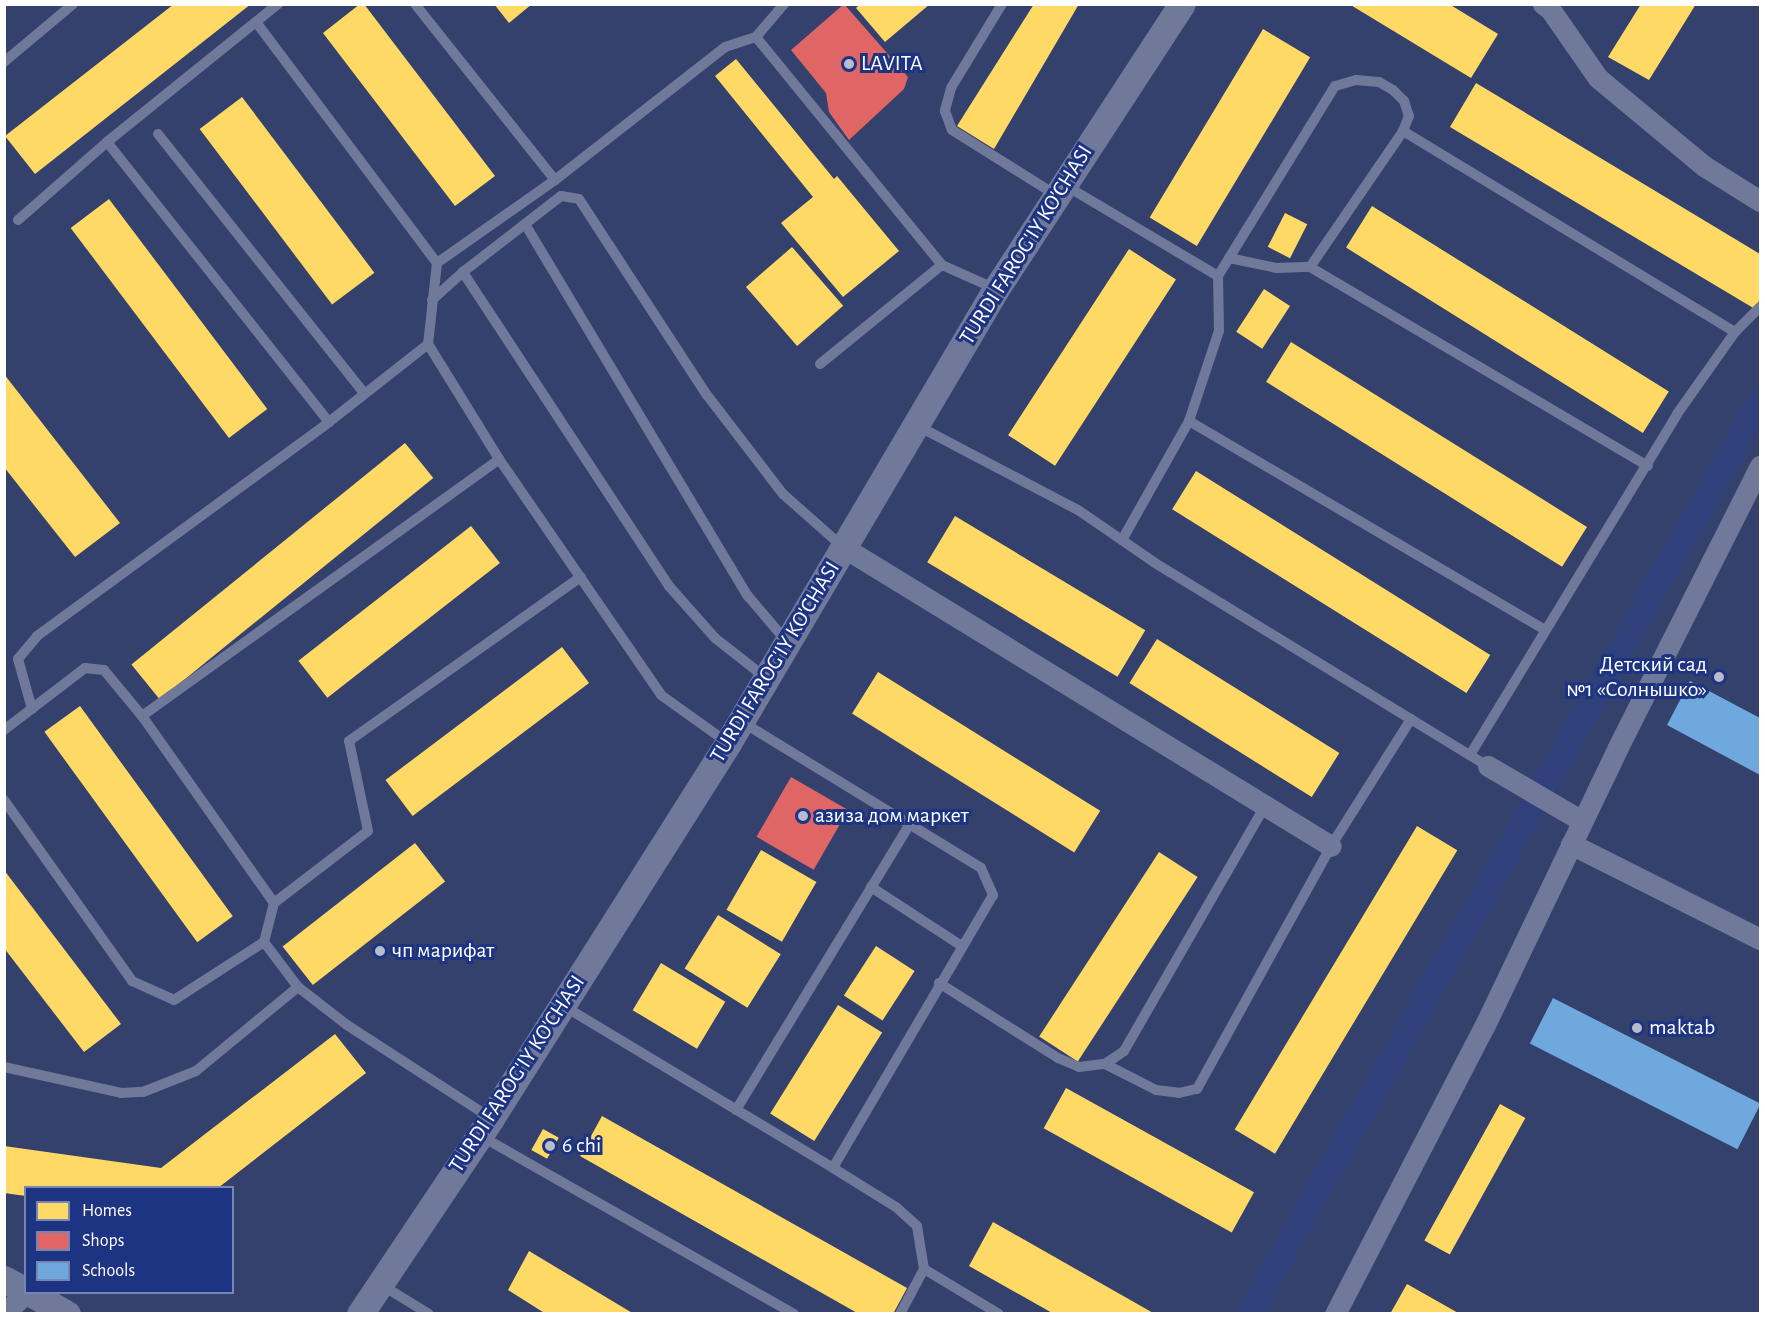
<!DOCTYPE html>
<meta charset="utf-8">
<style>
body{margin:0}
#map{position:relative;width:1765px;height:1318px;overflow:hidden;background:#34416c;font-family:"Alegreya Sans",sans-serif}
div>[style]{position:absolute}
.homes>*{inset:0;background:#ffd966;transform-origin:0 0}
.shops>*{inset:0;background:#e06666;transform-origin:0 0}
.schools>*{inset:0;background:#6fa8dc;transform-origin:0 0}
.canal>*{height:26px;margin:-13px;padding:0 13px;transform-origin:13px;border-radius:13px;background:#30407a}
.service>*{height:10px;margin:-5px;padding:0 5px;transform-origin:5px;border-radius:5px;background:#70799a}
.minor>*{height:21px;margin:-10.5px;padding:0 10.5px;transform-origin:10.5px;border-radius:10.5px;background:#70799a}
.tertiary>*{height:27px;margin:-13.5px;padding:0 13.5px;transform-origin:13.5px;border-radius:13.5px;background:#70799a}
.dots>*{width:16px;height:16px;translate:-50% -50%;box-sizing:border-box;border:3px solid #1d3483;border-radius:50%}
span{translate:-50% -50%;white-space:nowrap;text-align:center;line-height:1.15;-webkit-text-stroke:6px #1d3483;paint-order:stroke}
.poi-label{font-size:22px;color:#fff}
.left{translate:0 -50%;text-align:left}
.right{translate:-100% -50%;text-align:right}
.street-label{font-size:22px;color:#fff}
.frame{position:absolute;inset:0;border:6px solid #fff;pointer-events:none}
.legend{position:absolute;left:24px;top:1186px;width:210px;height:108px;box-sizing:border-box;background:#1d3483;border:2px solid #7785b5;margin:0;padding:8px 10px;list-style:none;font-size:18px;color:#fff}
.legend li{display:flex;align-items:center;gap:12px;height:30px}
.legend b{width:30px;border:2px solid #7785b5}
</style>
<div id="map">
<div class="homes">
<div style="clip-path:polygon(174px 4px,251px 4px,35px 174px,5px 136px)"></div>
<div style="clip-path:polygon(360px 4px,364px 4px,495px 176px,455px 206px,323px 33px)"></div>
<div style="clip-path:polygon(494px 4px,532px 4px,509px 23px)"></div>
<div style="clip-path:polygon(860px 4px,930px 4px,885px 42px,856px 8px)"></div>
<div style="clip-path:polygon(1034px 4px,1079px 4px,994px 149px,957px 126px)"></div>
<div style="clip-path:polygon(1349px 4px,1449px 4px,1498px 34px,1471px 78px)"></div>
<div style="clip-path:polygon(1641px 4px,1696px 4px,1649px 80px,1608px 57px)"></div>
<div style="left:1263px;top:29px;width:55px;height:220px;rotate:31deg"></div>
<div style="clip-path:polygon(736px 59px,834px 179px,837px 176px,899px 251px,843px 297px,781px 223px,813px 197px,715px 76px)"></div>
<div style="clip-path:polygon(1476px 83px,1760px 254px,1760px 299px,1755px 309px,1450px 127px)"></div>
<div style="left:242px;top:97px;width:220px;height:53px;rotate:53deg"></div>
<div style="left:109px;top:199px;width:263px;height:48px;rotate:53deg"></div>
<div style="left:1372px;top:206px;width:350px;height:49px;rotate:32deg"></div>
<div style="left:1285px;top:213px;width:25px;height:38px;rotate:27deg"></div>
<div style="left:792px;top:247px;width:78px;height:61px;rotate:49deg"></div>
<div style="left:1129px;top:249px;width:56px;height:222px;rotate:33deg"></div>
<div style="left:1264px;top:289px;width:31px;height:51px;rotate:33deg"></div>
<div style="left:1291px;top:342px;width:349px;height:47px;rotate:32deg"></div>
<div style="clip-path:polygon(4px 374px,120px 523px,75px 557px,4px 467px)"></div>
<div style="left:405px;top:443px;width:45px;height:352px;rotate:51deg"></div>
<div style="left:1196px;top:471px;width:347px;height:45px;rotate:32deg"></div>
<div style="left:955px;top:516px;width:222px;height:54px;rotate:31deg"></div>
<div style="left:471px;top:526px;width:47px;height:219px;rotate:52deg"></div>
<div style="left:1157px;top:639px;width:215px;height:52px;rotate:32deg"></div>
<div style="left:562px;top:647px;width:45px;height:221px;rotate:53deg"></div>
<div style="left:878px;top:672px;width:262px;height:49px;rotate:32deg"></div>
<div style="left:80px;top:706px;width:260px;height:44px;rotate:54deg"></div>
<div style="left:1417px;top:826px;width:47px;height:354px;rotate:31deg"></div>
<div style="left:415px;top:843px;width:49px;height:168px;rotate:52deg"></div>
<div style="left:761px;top:850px;width:64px;height:69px;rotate:30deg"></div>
<div style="left:1159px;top:852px;width:46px;height:220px;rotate:33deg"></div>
<div style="clip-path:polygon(4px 870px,121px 1024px,84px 1052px,4px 948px)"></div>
<div style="left:718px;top:915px;width:74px;height:63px;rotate:32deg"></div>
<div style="left:876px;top:946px;width:46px;height:59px;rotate:33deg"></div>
<div style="left:661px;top:963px;width:75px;height:55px;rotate:31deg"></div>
<div style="left:838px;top:1005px;width:52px;height:128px;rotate:32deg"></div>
<div style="clip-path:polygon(335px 1034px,366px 1073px,218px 1188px,26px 1188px,26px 1196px,4px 1193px,4px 1146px,161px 1168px)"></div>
<div style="left:1066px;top:1088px;width:215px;height:46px;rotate:29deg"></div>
<div style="left:1500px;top:1104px;width:29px;height:156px;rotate:29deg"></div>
<div style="clip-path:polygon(602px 1116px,907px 1288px,893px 1314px,859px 1314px,580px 1156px)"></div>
<div style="left:543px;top:1129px;width:18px;height:24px;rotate:29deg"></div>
<div style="clip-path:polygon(993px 1222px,1155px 1314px,1054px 1314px,969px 1266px)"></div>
<div style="clip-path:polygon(529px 1251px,634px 1314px,546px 1314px,508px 1290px)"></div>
<div style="clip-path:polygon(1407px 1284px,1460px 1314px,1390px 1314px)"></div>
</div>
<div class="shops">
<div style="clip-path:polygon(844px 4px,908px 77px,904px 89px,849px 140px,829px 112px,826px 93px,791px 50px)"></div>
<div style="left:791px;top:777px;width:66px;height:69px;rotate:30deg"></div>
</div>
<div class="schools">
<div style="clip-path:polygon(1690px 681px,1760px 718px,1760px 775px,1667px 725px)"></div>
<div style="left:1553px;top:998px;width:233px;height:51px;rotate:27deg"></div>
</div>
<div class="canal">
<div style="left:1249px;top:1314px;width:1046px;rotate:-60.76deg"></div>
</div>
<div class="service">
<div style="left:415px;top:4px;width:225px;rotate:51.5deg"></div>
<div style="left:784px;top:4px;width:43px;rotate:130.3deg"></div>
<div style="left:756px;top:37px;width:294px;rotate:50.8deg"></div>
<div style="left:942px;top:265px;width:59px;rotate:24deg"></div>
<div style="left:1002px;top:4px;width:98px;rotate:121.3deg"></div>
<div style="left:951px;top:88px;width:24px;rotate:105deg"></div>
<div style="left:945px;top:111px;width:20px;rotate:70deg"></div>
<div style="left:952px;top:130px;width:123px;rotate:32deg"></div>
<div style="left:256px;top:22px;width:301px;rotate:53.1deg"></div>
<div style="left:437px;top:263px;width:81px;rotate:96.3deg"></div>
<div style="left:428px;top:344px;width:135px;rotate:58.3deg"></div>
<div style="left:499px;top:459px;width:286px;rotate:55.5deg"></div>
<div style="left:661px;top:695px;width:82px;rotate:35.6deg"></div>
<div style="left:4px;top:62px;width:90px;rotate:-40deg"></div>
<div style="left:158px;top:134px;width:332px;rotate:51.5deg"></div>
<div style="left:107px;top:142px;width:357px;rotate:51.6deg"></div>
<div style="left:329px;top:422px;width:126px;rotate:-38.2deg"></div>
<div style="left:1063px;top:184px;width:180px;rotate:30.7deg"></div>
<div style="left:18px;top:220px;width:118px;rotate:-41.2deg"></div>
<div style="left:107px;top:142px;width:220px;rotate:-38.9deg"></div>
<div style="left:525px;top:224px;width:434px;rotate:59.1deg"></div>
<div style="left:748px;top:596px;width:60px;rotate:49.7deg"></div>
<div style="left:1229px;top:258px;width:49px;rotate:11.8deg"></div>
<div style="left:1277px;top:268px;width:33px;rotate:-2deg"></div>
<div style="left:1310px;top:267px;width:165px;rotate:-55.6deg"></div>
<div style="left:437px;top:263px;width:144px;rotate:-35.1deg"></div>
<div style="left:555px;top:180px;width:216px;rotate:-38deg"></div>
<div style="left:725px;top:47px;width:33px;rotate:-18deg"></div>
<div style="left:1310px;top:267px;width:392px;rotate:30.5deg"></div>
<div style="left:432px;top:300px;width:42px;rotate:-42.1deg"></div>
<div style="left:820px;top:364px;width:157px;rotate:-39.1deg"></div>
<div style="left:1189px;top:421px;width:413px;rotate:30.4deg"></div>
<div style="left:916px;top:425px;width:183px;rotate:27.7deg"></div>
<div style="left:1078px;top:510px;width:93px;rotate:34.5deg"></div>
<div style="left:1155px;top:563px;width:390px;rotate:31.4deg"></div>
<div style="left:1122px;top:540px;width:137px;rotate:-60.6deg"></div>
<div style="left:1189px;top:421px;width:95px;rotate:-71.6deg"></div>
<div style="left:1219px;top:331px;width:55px;rotate:-91deg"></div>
<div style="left:1218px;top:276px;width:223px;rotate:-58.4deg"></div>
<div style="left:1335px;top:86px;width:22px;rotate:-16deg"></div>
<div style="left:1356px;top:80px;width:23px;rotate:5deg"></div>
<div style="left:1379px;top:82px;width:16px;rotate:30deg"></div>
<div style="left:1393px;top:90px;width:16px;rotate:45deg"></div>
<div style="left:1404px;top:101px;width:16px;rotate:72deg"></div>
<div style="left:1409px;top:116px;width:16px;rotate:112deg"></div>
<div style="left:1403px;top:131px;width:388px;rotate:31.2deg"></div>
<div style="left:766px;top:678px;width:65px;rotate:-141.9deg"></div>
<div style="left:715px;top:638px;width:69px;rotate:-131.5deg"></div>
<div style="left:669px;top:586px;width:376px;rotate:-123.3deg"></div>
<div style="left:463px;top:272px;width:124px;rotate:-37.8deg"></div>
<div style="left:561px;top:196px;width:18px;rotate:9deg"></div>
<div style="left:579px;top:199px;width:234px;rotate:56.9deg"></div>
<div style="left:707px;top:395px;width:125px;rotate:52.5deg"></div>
<div style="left:783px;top:494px;width:80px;rotate:41.5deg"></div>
<div style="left:32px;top:709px;width:52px;rotate:-105.6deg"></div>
<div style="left:18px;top:659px;width:30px;rotate:-50deg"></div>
<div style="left:37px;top:636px;width:362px;rotate:-36.2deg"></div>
<div style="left:742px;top:722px;width:280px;rotate:31.4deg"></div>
<div style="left:981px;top:868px;width:30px;rotate:66deg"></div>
<div style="left:993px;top:895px;width:316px;rotate:120.4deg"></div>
<div style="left:4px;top:730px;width:102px;rotate:-37.4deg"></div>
<div style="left:85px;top:668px;width:19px;rotate:6deg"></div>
<div style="left:104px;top:670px;width:60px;rotate:50.4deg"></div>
<div style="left:1470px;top:755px;width:399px;rotate:-58.7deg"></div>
<div style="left:1677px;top:414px;width:100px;rotate:-54.7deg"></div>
<div style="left:1735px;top:332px;width:35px;rotate:-45deg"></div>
<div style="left:4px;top:800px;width:222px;rotate:54.7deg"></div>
<div style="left:132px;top:981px;width:46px;rotate:24.3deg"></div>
<div style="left:174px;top:1000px;width:107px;rotate:-32.8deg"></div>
<div style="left:264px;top:942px;width:40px;rotate:-75.6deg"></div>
<div style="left:274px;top:903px;width:118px;rotate:-37.5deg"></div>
<div style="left:368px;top:831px;width:92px;rotate:-101.9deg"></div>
<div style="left:349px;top:741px;width:284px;rotate:-35.3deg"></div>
<div style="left:871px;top:887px;width:108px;rotate:33deg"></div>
<div style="left:274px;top:903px;width:229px;rotate:-125.2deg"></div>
<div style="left:142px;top:716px;width:440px;rotate:-35.7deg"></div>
<div style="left:264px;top:942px;width:56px;rotate:52.9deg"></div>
<div style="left:298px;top:987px;width:62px;rotate:37.8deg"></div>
<div style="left:347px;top:1025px;width:171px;rotate:32.9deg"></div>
<div style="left:939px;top:983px;width:141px;rotate:32.2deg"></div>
<div style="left:1058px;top:1058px;width:23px;rotate:23deg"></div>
<div style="left:1079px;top:1067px;width:26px;rotate:-7deg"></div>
<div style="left:1105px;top:1064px;width:23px;rotate:-34deg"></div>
<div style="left:1124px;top:1051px;width:283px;rotate:-60.1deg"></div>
<div style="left:562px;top:1005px;width:316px;rotate:31deg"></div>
<div style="left:833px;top:1168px;width:74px;rotate:31.8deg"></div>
<div style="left:896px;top:1207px;width:28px;rotate:42deg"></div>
<div style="left:917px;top:1226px;width:44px;rotate:80.8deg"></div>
<div style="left:924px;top:1269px;width:51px;rotate:118.1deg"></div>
<div style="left:1105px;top:1064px;width:57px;rotate:27deg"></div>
<div style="left:1156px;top:1090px;width:23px;rotate:7deg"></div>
<div style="left:1179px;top:1093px;width:18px;rotate:-13deg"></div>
<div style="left:1197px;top:1089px;width:277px;rotate:-61.1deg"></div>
<div style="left:1331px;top:846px;width:150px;rotate:-57.8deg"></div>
<div style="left:4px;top:1067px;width:120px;rotate:12.5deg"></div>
<div style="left:121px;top:1093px;width:22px;rotate:-3deg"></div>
<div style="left:143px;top:1092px;width:57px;rotate:-21.6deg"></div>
<div style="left:196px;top:1071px;width:132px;rotate:-39.5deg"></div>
<div style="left:736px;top:1110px;width:333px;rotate:-58.7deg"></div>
<div style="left:479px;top:1135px;width:362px;rotate:29.6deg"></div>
<div style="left:924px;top:1269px;width:87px;rotate:31deg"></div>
<div style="left:380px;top:1284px;width:57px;rotate:31.5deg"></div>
</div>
<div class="minor">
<div style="left:1543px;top:4px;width:9px;rotate:36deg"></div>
<div style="left:1550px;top:9px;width:84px;rotate:55.2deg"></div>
<div style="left:1598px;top:78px;width:138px;rotate:39.7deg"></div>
<div style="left:1704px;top:166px;width:66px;rotate:32deg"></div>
<div style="left:843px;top:547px;width:572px;rotate:31.5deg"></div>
<div style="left:1488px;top:766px;width:109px;rotate:30.3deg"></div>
<div style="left:1571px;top:844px;width:212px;rotate:26.7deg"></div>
<div style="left:4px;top:1313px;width:31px;rotate:-42deg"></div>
<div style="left:1335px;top:1314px;width:323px;rotate:-62.6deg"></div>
<div style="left:1484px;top:1027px;width:310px;rotate:-64.4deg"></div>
<div style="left:1618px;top:747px;width:315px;rotate:-63.2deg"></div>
</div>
<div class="tertiary">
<div style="left:4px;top:1279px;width:25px;rotate:29deg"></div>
<div style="left:29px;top:1292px;width:44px;rotate:30.1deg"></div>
<div style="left:360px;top:1314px;width:236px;rotate:-56.2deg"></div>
<div style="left:491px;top:1118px;width:444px;rotate:-57.7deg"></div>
<div style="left:728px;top:743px;width:527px;rotate:-59.45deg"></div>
<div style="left:996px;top:289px;width:340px;rotate:-56.9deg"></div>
</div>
<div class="dots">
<div style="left:849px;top:64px;background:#b8bccc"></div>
<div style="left:1719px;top:677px;background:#b8bccc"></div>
<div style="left:803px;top:816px;background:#b8bccc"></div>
<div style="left:380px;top:951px;background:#b8bccc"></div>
<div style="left:1637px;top:1028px;background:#b8bccc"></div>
<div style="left:550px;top:1146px;background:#b8bccc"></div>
</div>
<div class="poi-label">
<span class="left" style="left:861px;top:64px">LAVITA</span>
<span class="right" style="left:1707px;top:677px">Детский сад<br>№1 «Солнышко»</span>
<span class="left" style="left:815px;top:816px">азиза дом маркет</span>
<span class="left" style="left:392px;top:951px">чп марифат</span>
<span class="left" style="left:1649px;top:1028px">maktab</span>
<span class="left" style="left:562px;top:1146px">6 chi</span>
</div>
<div class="street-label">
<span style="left:1026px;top:245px;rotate:-58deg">TURDI FAROG'IY KO'CHASI</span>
<span style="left:775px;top:662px;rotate:-59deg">TURDI FAROG'IY KO'CHASI</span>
<span style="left:517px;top:1074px;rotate:-57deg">TURDI FAROG'IY KO'CHASI</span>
</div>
<div class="frame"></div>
<ul class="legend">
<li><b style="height:16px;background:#ffd966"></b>Homes</li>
<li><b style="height:16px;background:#e06666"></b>Shops</li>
<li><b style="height:16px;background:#6fa8dc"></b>Schools</li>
</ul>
</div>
